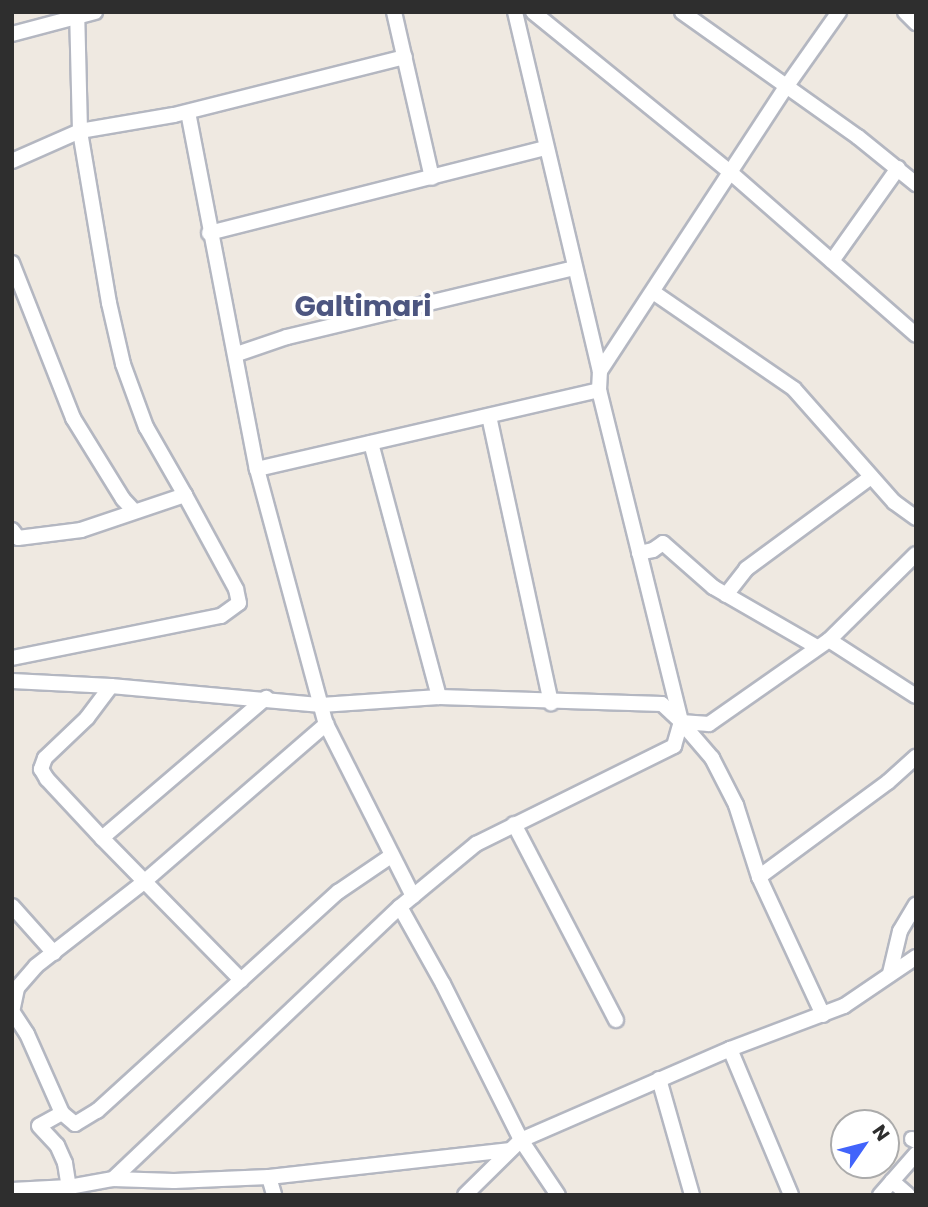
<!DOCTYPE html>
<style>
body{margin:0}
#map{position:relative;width:928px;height:1207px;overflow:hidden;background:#efe9e1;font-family:Poppins,sans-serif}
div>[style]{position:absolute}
.roads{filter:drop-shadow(2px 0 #b4b7c1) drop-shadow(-2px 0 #b4b7c1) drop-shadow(0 2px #b4b7c1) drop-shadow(0 -2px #b4b7c1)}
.minor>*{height:14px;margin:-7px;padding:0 7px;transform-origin:7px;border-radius:7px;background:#fff}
span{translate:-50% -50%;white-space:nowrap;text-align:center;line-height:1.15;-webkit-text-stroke:7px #fff;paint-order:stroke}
.district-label{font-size:28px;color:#4d5680;font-weight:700}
.frame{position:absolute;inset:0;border:14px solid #2e2e2e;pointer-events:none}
.north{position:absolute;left:830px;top:1109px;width:70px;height:70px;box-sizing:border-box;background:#fff;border:2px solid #ababab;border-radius:50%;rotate:55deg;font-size:19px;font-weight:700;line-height:28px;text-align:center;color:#2e2e2e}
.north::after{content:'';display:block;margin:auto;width:24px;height:32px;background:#4264fb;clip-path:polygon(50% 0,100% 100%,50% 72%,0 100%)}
</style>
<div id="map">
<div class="roads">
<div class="minor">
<div style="left:394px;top:12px;width:170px;rotate:77.1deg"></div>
<div style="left:515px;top:12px;width:369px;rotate:76.7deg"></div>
<div style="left:600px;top:371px;width:19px;rotate:93deg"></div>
<div style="left:599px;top:390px;width:342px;rotate:76.1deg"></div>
<div style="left:681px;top:722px;width:48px;rotate:49.3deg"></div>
<div style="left:712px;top:758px;width:53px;rotate:62.9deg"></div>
<div style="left:736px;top:805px;width:76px;rotate:72.3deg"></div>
<div style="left:759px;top:877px;width:152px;rotate:65.1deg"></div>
<div style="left:533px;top:12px;width:254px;rotate:39.1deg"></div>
<div style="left:730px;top:172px;width:247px;rotate:41.2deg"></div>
<div style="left:682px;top:12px;width:216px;rotate:35.4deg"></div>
<div style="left:858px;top:137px;width:75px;rotate:39deg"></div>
<div style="left:905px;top:12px;width:16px;rotate:45deg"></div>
<div style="left:12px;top:34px;width:86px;rotate:-14.8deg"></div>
<div style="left:188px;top:112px;width:364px;rotate:79.1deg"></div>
<div style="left:257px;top:469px;width:264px;rotate:74.9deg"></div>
<div style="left:326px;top:724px;width:193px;rotate:63.2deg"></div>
<div style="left:12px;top:161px;width:74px;rotate:-23.8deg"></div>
<div style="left:80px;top:131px;width:95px;rotate:-9.7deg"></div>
<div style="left:174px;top:115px;width:238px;rotate:-14.1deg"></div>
<div style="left:209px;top:233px;width:347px;rotate:-14.2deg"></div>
<div style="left:832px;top:261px;width:114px;rotate:-54.6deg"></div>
<div style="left:12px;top:263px;width:167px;rotate:68.5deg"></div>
<div style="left:73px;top:418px;width:95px;rotate:58.3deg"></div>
<div style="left:123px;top:499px;width:16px;rotate:47deg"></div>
<div style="left:653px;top:292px;width:171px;rotate:34.5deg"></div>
<div style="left:794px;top:389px;width:151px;rotate:48.5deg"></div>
<div style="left:894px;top:502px;width:27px;rotate:36deg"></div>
<div style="left:237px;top:354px;width:53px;rotate:-18.8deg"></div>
<div style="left:287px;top:337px;width:296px;rotate:-13.5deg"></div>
<div style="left:600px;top:371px;width:339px;rotate:-56.8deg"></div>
<div style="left:786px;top:87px;width:92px;rotate:-54.8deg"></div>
<div style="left:489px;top:416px;width:294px;rotate:77.8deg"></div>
<div style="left:371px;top:443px;width:263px;rotate:75deg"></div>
<div style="left:257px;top:469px;width:351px;rotate:-13deg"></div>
<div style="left:12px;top:530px;width:10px;rotate:53deg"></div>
<div style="left:18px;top:538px;width:64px;rotate:-7.2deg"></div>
<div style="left:81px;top:530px;width:110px;rotate:-18.6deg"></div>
<div style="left:185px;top:495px;width:78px;rotate:-119.8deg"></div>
<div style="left:146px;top:427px;width:67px;rotate:-110.1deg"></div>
<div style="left:123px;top:364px;width:63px;rotate:-102.9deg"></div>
<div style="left:109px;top:303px;width:174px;rotate:-99.6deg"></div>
<div style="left:80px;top:131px;width:119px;rotate:-91.4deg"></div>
<div style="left:639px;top:553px;width:14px;rotate:-12deg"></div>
<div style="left:653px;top:550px;width:12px;rotate:-35deg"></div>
<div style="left:663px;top:543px;width:67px;rotate:41.3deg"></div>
<div style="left:713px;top:587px;width:120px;rotate:30deg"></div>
<div style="left:726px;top:595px;width:33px;rotate:-52deg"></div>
<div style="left:746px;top:569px;width:155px;rotate:-36.4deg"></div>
<div style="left:829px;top:640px;width:103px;rotate:32.8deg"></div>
<div style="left:12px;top:658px;width:213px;rotate:-11.4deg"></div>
<div style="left:221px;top:616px;width:22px;rotate:-36deg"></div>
<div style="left:239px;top:603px;width:14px;rotate:-102deg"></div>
<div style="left:236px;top:589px;width:107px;rotate:-118.5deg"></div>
<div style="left:12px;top:681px;width:99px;rotate:2.9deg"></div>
<div style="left:111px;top:686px;width:211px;rotate:5.2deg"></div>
<div style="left:321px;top:705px;width:118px;rotate:-3.9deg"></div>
<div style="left:439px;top:697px;width:223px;rotate:1.8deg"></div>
<div style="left:662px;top:704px;width:26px;rotate:43deg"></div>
<div style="left:681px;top:722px;width:28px;rotate:4deg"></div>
<div style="left:709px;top:724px;width:146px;rotate:-35deg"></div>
<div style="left:829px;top:640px;width:122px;rotate:-44.7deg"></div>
<div style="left:111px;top:686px;width:40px;rotate:127deg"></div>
<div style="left:87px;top:718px;width:58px;rotate:136.4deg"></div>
<div style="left:45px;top:758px;width:12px;rotate:110deg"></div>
<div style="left:41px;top:769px;width:12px;rotate:59deg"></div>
<div style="left:47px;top:779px;width:81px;rotate:47deg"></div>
<div style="left:102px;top:838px;width:199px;rotate:45.6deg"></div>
<div style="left:514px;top:824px;width:221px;rotate:62.5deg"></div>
<div style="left:102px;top:838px;width:216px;rotate:-40.5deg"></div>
<div style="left:759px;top:877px;width:160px;rotate:-36.4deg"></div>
<div style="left:888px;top:782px;width:38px;rotate:-42deg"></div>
<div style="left:12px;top:906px;width:63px;rotate:48.2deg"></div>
<div style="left:400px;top:907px;width:88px;rotate:60.8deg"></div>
<div style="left:443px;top:984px;width:174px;rotate:63.4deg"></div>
<div style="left:521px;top:1140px;width:66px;rotate:56.1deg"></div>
<div style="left:890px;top:973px;width:43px;rotate:-76.6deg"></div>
<div style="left:900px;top:931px;width:31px;rotate:-59deg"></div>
<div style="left:12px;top:1011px;width:27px;rotate:57deg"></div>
<div style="left:27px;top:1034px;width:86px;rotate:66.1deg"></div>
<div style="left:62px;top:1113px;width:17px;rotate:40deg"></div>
<div style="left:75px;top:1124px;width:26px;rotate:-31deg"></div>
<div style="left:97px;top:1111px;width:326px;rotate:-42.3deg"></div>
<div style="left:338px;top:892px;width:64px;rotate:-34.2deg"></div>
<div style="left:12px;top:1012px;width:25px;rotate:-78deg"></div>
<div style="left:17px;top:988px;width:29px;rotate:-49deg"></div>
<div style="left:36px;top:966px;width:138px;rotate:-37.9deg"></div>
<div style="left:145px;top:881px;width:240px;rotate:-40.9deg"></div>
<div style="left:730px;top:1049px;width:158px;rotate:67.3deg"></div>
<div style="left:659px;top:1079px;width:121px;rotate:74.1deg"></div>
<div style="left:62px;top:1113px;width:26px;rotate:151deg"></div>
<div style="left:39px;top:1126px;width:26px;rotate:47deg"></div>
<div style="left:57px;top:1145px;width:20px;rotate:66deg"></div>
<div style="left:65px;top:1163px;width:24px;rotate:81deg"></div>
<div style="left:912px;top:1139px;width:4px;rotate:27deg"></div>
<div style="left:269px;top:1177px;width:19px;rotate:74deg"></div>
<div style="left:113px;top:1179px;width:395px;rotate:-43.5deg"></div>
<div style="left:400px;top:907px;width:99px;rotate:-39.7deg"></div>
<div style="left:476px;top:844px;width:221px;rotate:-26.3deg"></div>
<div style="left:674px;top:746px;width:25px;rotate:-74deg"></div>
<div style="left:892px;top:1181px;width:21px;rotate:41deg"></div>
<div style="left:12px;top:1190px;width:57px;rotate:-3deg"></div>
<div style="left:69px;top:1187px;width:45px;rotate:-10.3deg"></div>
<div style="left:113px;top:1179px;width:61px;rotate:1.9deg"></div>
<div style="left:174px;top:1181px;width:95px;rotate:-2.4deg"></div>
<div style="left:269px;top:1177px;width:241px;rotate:-6.4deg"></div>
<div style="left:465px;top:1195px;width:78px;rotate:-44.5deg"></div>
<div style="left:521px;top:1140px;width:228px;rotate:-23.5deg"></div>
<div style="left:730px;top:1049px;width:122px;rotate:-20.7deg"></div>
<div style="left:844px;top:1006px;width:87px;rotate:-34.2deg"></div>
<div style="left:880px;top:1195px;width:55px;rotate:-48.7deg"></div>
</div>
</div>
<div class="district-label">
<span style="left:363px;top:307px">Galtimari</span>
</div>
<div class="frame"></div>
<div class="north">N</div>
</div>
